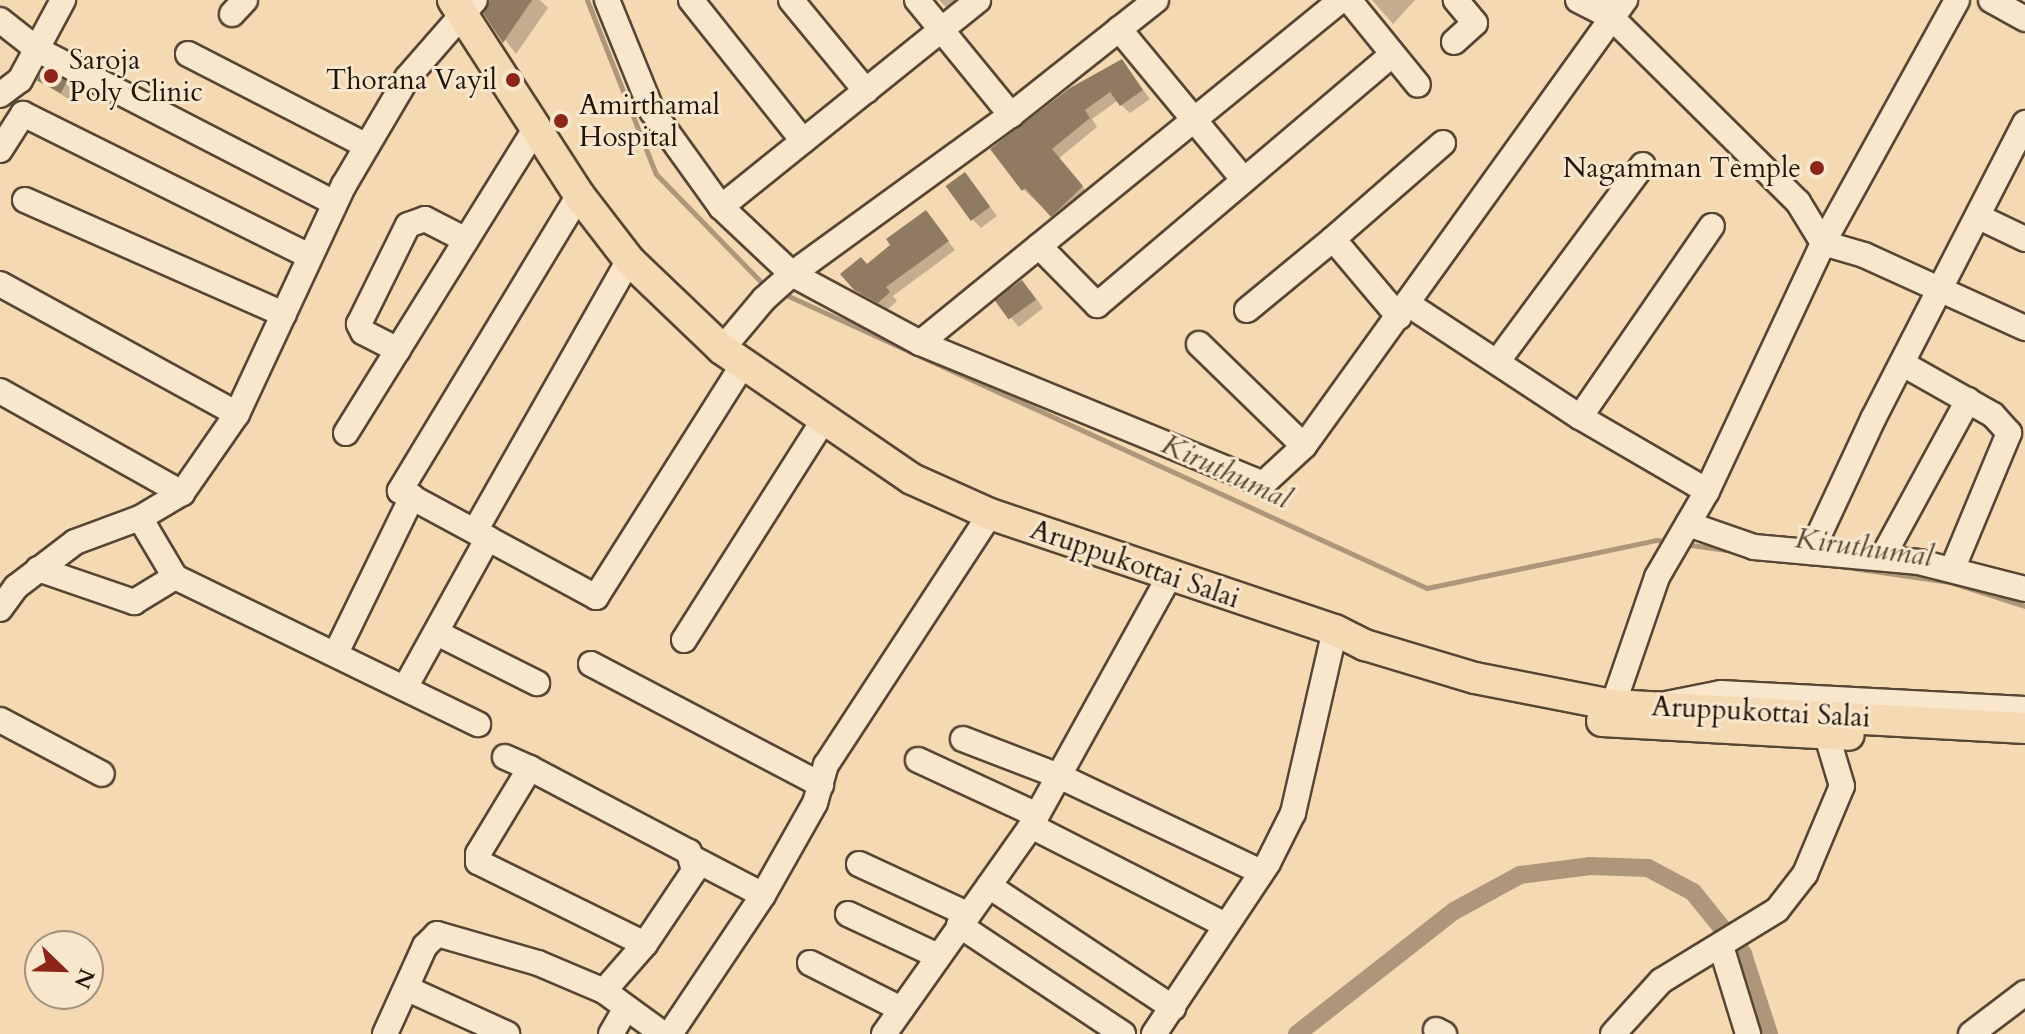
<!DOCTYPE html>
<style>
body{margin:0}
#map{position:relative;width:2025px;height:1034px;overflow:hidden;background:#f5d9b2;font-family:Cardo,serif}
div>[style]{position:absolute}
.shadow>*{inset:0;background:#0003}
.stream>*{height:5px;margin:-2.5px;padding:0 2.5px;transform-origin:2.5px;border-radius:2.5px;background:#ad9679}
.canal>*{height:18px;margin:-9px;padding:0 9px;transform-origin:9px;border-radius:9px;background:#ad9679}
.building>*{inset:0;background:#8f7b61;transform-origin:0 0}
.roads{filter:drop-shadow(2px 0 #564633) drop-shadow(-2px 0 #564633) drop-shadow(0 2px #564633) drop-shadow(0 -2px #564633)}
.minor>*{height:24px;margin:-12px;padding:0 12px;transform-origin:12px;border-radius:12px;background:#f8e6cd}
.major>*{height:30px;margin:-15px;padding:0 15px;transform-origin:15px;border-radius:15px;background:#f5d9b2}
.dots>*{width:22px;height:22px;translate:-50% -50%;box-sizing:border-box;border:4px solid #f8e6cd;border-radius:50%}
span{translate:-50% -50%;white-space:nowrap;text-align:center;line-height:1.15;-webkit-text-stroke:6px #f8e6cd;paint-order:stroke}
.poi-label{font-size:28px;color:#211509}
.left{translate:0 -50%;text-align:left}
.right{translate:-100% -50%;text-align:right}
.street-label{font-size:28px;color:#211509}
.water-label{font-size:30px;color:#594936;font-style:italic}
.north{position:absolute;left:24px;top:930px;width:80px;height:80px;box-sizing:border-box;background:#f8e6cd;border:2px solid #a2927f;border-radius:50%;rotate:113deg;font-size:22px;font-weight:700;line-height:32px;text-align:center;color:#211509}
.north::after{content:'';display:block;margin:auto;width:28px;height:36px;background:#8f2418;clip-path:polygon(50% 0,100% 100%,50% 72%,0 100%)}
</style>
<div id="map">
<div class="shadow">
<div style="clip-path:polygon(489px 0,540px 0,548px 8px,516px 54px,485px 13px)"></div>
<div style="clip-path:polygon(939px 0,975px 0,953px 15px)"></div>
<div style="clip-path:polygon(1372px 0,1415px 0,1393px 24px)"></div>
<div style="clip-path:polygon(1121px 61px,1150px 99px,1130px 113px,1117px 101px,1092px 119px,1097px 127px,1058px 159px,1090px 195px,1060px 224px,1023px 189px,993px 149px)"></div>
<div style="clip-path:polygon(39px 80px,66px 84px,74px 92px,70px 100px)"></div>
<div style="clip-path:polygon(965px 174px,997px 216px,981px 228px,973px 220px)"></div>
<div style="clip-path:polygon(926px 213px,955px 250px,893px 296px,897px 301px,887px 310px,865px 298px,855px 289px,868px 266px)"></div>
<div style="clip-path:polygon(1030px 290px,1043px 308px,1019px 327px,1011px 318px)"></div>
</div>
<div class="stream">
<div style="left:587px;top:0;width:187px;rotate:68.4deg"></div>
<div style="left:656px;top:174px;width:156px;rotate:45.8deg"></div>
<div style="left:782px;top:293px;width:709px;rotate:24.58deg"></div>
<div style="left:1427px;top:588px;width:234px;rotate:-11.8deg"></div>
<div style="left:1656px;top:540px;width:15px;rotate:8deg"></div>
<div style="left:1684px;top:544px;width:50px;rotate:8deg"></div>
<div style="left:1839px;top:566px;width:112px;rotate:8.2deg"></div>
<div style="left:1950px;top:582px;width:79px;rotate:17.7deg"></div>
</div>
<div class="canal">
<div style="left:1297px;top:1034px;width:199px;rotate:-38.1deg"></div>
<div style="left:1454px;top:911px;width:75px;rotate:-28.6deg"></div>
<div style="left:1520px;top:875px;width:71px;rotate:-7.3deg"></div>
<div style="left:1590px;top:866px;width:58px;rotate:2deg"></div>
<div style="left:1648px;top:868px;width:51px;rotate:28.1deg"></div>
<div style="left:1693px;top:892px;width:80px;rotate:51.1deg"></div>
<div style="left:1743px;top:954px;width:84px;rotate:72deg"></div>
</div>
<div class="building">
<div style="clip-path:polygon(490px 0,532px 0,503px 43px,483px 13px)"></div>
<div style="clip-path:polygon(1122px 59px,1143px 90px,1120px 106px,1110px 92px,1085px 110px,1090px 118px,1052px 149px,1083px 186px,1051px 217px,1025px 188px,1022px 191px,990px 149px,1070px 88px)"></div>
<div style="left:43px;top:69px;width:27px;height:13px;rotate:28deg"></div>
<div style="left:965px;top:172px;width:43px;height:24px;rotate:54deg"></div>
<div style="clip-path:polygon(926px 210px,949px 241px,886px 287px,890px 292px,878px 303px,854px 290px,840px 274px,861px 257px,867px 264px,890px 245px,886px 239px)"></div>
<div style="left:1022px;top:280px;width:24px;height:34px;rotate:54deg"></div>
</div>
<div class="roads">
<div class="minor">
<div style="left:607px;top:0;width:120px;rotate:67.9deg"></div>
<div style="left:652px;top:111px;width:118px;rotate:54.3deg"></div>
<div style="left:721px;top:207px;width:98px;rotate:43.3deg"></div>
<div style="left:792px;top:274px;width:145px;rotate:28.3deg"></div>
<div style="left:920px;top:343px;width:371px;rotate:22.3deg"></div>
<div style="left:1263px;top:484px;width:56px;rotate:-42.8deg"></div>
<div style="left:1304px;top:446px;width:550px;rotate:-54.26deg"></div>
<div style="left:691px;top:0;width:180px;rotate:51.5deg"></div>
<div style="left:791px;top:0;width:118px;rotate:50.5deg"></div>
<div style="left:917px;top:0;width:149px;rotate:50.7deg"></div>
<div style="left:1349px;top:0;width:109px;rotate:50.9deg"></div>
<div style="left:1578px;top:0;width:37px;rotate:27deg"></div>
<div style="left:1603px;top:0;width:19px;rotate:65deg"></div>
<div style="left:1611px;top:17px;width:263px;rotate:44.7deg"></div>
<div style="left:1798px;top:202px;width:48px;rotate:58.6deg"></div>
<div style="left:1823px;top:243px;width:43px;rotate:16.3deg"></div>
<div style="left:1864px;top:255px;width:177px;rotate:24.4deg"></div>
<div style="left:1991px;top:0;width:39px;rotate:29deg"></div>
<div style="left:232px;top:14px;width:19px;rotate:-47deg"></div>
<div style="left:0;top:20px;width:48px;rotate:38.3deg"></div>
<div style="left:38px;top:50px;width:334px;rotate:27.3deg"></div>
<div style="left:1119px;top:29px;width:196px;rotate:50.4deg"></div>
<div style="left:1454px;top:42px;width:28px;rotate:-42deg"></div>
<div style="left:1475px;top:23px;width:30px;rotate:-130deg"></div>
<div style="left:188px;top:54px;width:201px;rotate:27.2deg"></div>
<div style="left:0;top:95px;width:25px;rotate:-37deg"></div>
<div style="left:20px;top:80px;width:91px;rotate:-61.7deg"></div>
<div style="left:0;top:150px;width:43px;rotate:-57.4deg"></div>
<div style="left:23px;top:114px;width:319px;rotate:26.4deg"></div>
<div style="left:579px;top:195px;width:346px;rotate:121.2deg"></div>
<div style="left:400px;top:491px;width:223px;rotate:28.4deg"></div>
<div style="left:596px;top:597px;width:277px;rotate:-57.7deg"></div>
<div style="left:25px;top:200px;width:283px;rotate:23.8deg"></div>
<div style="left:721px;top:207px;width:330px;rotate:-38.8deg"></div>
<div style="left:1979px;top:217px;width:51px;rotate:25.6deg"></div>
<div style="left:1039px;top:246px;width:83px;rotate:45.5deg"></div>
<div style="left:1097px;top:305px;width:387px;rotate:-40.3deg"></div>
<div style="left:0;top:284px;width:270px;rotate:28.7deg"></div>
<div style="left:1408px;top:304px;width:206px;rotate:33.3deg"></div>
<div style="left:1580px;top:417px;width:147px;rotate:30.2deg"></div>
<div style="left:1247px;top:310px;width:112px;rotate:-39.5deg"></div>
<div style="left:1399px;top:317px;width:102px;rotate:-130.2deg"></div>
<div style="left:1333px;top:239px;width:146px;rotate:-41.1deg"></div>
<div style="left:920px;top:343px;width:543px;rotate:-39.17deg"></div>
<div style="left:1199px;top:344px;width:146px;rotate:44.2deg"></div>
<div style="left:722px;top:349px;width:65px;rotate:-50deg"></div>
<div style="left:764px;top:299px;width:38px;rotate:-42deg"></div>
<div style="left:792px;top:274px;width:271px;rotate:-36deg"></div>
<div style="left:1011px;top:115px;width:185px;rotate:-38.4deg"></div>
<div style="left:398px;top:350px;width:39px;rotate:-153deg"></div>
<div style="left:363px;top:332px;width:9px;rotate:-117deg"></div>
<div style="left:359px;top:324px;width:110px;rotate:-63.7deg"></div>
<div style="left:408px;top:225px;width:18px;rotate:-19deg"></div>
<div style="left:425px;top:219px;width:46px;rotate:27.1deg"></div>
<div style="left:1497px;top:362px;width:245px;rotate:-53.5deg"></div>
<div style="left:1903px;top:364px;width:103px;rotate:29.5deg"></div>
<div style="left:1993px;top:415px;width:24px;rotate:48deg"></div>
<div style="left:2009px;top:433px;width:148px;rotate:112.6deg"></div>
<div style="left:0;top:391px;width:209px;rotate:29.3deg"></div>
<div style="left:1580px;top:417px;width:232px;rotate:-55.4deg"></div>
<div style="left:346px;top:433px;width:362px;rotate:-58.1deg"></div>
<div style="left:140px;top:518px;width:69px;rotate:59.3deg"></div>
<div style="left:1688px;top:524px;width:70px;rotate:19.2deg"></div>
<div style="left:1754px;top:547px;width:166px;rotate:5.2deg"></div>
<div style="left:1919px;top:562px;width:109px;rotate:14.3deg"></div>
<div style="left:475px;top:531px;width:312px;rotate:-60.4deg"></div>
<div style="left:1811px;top:552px;width:147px;rotate:-65deg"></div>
<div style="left:1873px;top:419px;width:333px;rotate:-62.8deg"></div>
<div style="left:1882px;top:558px;width:180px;rotate:-61.4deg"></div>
<div style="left:38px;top:569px;width:102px;rotate:19deg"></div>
<div style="left:134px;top:602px;width:48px;rotate:-31.4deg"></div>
<div style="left:175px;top:577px;width:337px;rotate:25.9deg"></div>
<div style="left:0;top:609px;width:27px;rotate:-54deg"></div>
<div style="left:16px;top:587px;width:74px;rotate:-37.3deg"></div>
<div style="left:75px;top:542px;width:69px;rotate:-20.3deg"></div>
<div style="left:140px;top:518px;width:49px;rotate:-30.8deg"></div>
<div style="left:182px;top:493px;width:96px;rotate:-55.2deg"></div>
<div style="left:237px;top:414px;width:253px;rotate:-65deg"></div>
<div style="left:344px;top:185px;width:124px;rotate:-59.5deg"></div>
<div style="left:407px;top:78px;width:103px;rotate:-48.9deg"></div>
<div style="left:437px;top:633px;width:112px;rotate:26.6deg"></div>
<div style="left:684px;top:640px;width:259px;rotate:-57.6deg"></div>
<div style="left:336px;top:653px;width:174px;rotate:-64deg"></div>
<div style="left:591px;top:664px;width:260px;rotate:27.7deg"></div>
<div style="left:406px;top:686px;width:169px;rotate:-61deg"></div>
<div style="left:1666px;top:704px;width:56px;rotate:-11.3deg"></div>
<div style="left:1721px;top:693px;width:304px;rotate:3deg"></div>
<div style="left:1613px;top:705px;width:135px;rotate:-71deg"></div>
<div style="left:1657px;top:577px;width:99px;rotate:-59.8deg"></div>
<div style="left:1707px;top:491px;width:274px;rotate:-64.9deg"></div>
<div style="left:1823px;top:243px;width:277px;rotate:-61.1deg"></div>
<div style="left:0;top:720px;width:115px;rotate:27.9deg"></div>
<div style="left:963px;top:739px;width:103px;rotate:21.1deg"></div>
<div style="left:1059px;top:776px;width:224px;rotate:25.4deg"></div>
<div style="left:505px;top:757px;width:27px;rotate:24deg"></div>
<div style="left:918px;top:760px;width:131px;rotate:24.8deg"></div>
<div style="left:1031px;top:826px;width:216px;rotate:27deg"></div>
<div style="left:692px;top:858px;width:80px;rotate:27.5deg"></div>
<div style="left:859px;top:864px;width:119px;rotate:24.8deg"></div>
<div style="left:989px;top:886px;width:221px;rotate:33.5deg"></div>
<div style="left:848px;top:914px;width:99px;rotate:25deg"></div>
<div style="left:959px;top:925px;width:197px;rotate:33.6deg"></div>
<div style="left:645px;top:944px;width:88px;rotate:-56.1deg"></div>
<div style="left:694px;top:871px;width:20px;rotate:-105deg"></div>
<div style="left:689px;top:852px;width:180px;rotate:-152.2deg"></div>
<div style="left:530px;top:768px;width:100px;rotate:121.2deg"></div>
<div style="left:478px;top:854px;width:8px;rotate:90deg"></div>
<div style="left:478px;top:862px;width:186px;rotate:26.2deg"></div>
<div style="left:645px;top:944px;width:62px;rotate:131.1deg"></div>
<div style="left:604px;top:991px;width:73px;rotate:36.1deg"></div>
<div style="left:1721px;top:946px;width:92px;rotate:72.9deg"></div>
<div style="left:810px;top:963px;width:102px;rotate:26.8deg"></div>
<div style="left:408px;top:989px;width:109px;rotate:24.4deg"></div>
<div style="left:1436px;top:1030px;width:9px;rotate:27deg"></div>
<div style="left:385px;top:1034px;width:97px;rotate:-65.6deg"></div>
<div style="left:425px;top:946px;width:17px;rotate:-45deg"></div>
<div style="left:437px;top:934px;width:105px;rotate:16deg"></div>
<div style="left:538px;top:963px;width:72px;rotate:23deg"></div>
<div style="left:611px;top:1034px;width:30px;rotate:-60deg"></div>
<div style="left:670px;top:1034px;width:167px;rotate:-56.2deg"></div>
<div style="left:763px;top:895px;width:106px;rotate:-60.5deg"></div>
<div style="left:815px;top:803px;width:40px;rotate:-74deg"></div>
<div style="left:826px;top:765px;width:300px;rotate:-56.8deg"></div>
<div style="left:884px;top:1034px;width:255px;rotate:-54.7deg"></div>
<div style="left:1031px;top:826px;width:285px;rotate:-61deg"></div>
<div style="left:1154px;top:1034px;width:206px;rotate:-56.3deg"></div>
<div style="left:1268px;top:863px;width:56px;rotate:-63.4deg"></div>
<div style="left:1293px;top:813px;width:188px;rotate:-77.1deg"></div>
<div style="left:1613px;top:1034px;width:72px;rotate:-47.8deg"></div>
<div style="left:1661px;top:981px;width:136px;rotate:-31.5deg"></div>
<div style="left:1777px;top:910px;width:46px;rotate:-52.1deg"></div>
<div style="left:1805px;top:874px;width:95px;rotate:-67.2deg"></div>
<div style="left:1842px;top:786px;width:52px;rotate:-106.7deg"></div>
<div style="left:1971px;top:1034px;width:68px;rotate:-37.2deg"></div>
</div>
<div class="major">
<div style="left:453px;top:0;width:232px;rotate:57.1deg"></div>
<div style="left:579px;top:195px;width:82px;rotate:52.4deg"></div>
<div style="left:629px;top:260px;width:129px;rotate:43.7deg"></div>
<div style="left:722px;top:349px;width:230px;rotate:34.4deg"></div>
<div style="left:912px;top:479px;width:85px;rotate:24.2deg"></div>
<div style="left:990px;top:514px;width:364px;rotate:18.6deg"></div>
<div style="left:1335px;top:630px;width:34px;rotate:27deg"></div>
<div style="left:1365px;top:645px;width:115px;rotate:16.7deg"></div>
<div style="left:1475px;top:678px;width:141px;rotate:11.1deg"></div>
<div style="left:1613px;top:705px;width:413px;rotate:3.2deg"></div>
<div style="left:1602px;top:721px;width:247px;rotate:3.2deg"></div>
</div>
</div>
<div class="dots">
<div style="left:51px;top:76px;background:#8f2418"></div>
<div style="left:513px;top:80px;background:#8f2418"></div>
<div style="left:561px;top:121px;background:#8f2418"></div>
<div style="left:1817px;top:168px;background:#8f2418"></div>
</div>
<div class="poi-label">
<span class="left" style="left:69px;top:76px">Saroja<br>Poly Clinic</span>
<span class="right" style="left:497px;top:80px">Thorana Vayil</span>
<span class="left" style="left:579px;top:121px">Amirthamal<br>Hospital</span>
<span class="right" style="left:1801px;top:168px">Nagamman Temple</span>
</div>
<div class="street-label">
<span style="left:1135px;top:564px;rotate:19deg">Aruppukottai Salai</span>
<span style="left:1761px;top:712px;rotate:3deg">Aruppukottai Salai</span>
</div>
<div class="water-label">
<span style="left:1226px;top:472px;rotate:25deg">Kiruthumal</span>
<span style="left:1864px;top:548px;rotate:8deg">Kiruthumal</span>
</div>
<div class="north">N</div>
</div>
